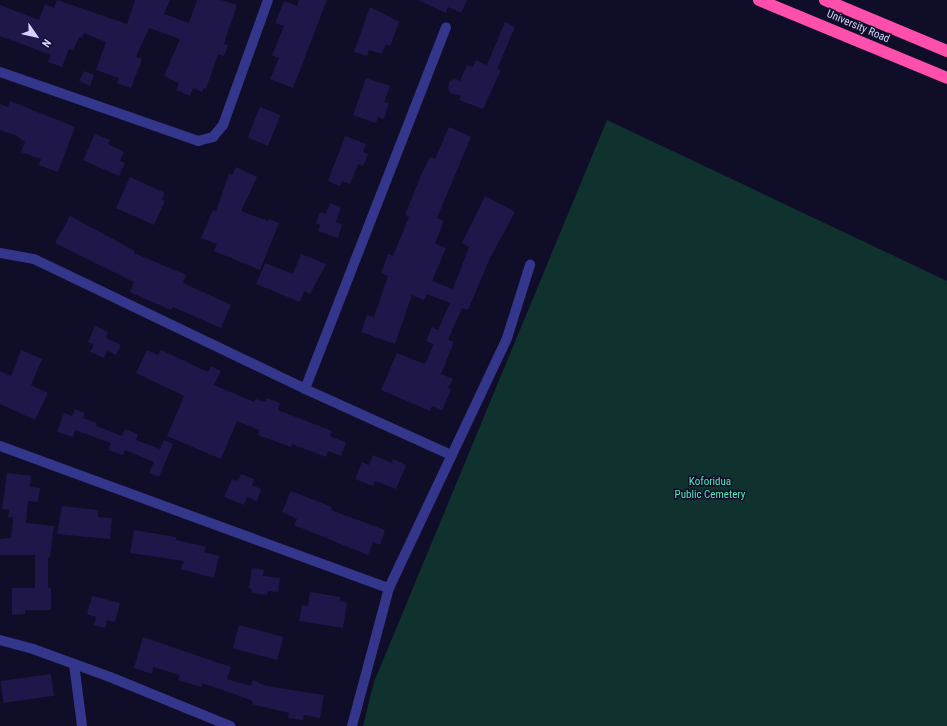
<!DOCTYPE html>
<style>
body{margin:0}
#map{position:relative;width:947px;height:726px;overflow:hidden;background:#100d28;font-family:"Roboto Condensed",sans-serif}
div>[style]{position:absolute}
.green>*{inset:0;background:#10322f}
.building>*{inset:0;background:#1f174a;transform-origin:0 0}
.street>*{height:10px;margin:-5px;padding:0 5px;transform-origin:5px;border-radius:5px;background:#34368b}
.highway>*{height:12px;margin:-6px;padding:0 6px;transform-origin:6px;border-radius:6px;background:#ff4fad}
span{translate:-50% -50%;white-space:nowrap;text-align:center;line-height:1.15;-webkit-text-stroke:3px #100d28;paint-order:stroke}
.street-label{font-size:11px;color:#d6d4ff}
.park-label{font-size:11px;color:#55eabc}
.north{position:absolute;left:16px;top:16px;width:40px;height:40px;-webkit-text-stroke:3px #100d28;paint-order:stroke;rotate:124deg;font-size:11px;font-weight:700;line-height:16px;text-align:center;color:#d6d4ff}
.north::after{content:'';display:block;margin:auto;width:14px;height:18px;background:#d6d4ff;clip-path:polygon(50% 0,100% 100%,50% 72%,0 100%)}
</style>
<div id="map">
<div class="green">
<div style="clip-path:polygon(607px 120px,947px 281px,947px 726px,363px 726px,374px 682px)"></div>
</div>
<div class="building">
<div style="clip-path:polygon(57px 0,127px 24px,135px 0,170px 0,164px 14px,189px 23px,197px 0,221px 0,237px 5px,226px 37px,224px 44px,228px 45px,224px 56px,218px 54px,206px 89px,204px 88px,202px 92px,193px 88px,190px 96px,176px 90px,179px 83px,164px 76px,180px 39px,149px 28px,136px 57px,142px 59px,131px 88px,117px 83px,119px 78px,96px 70px,106px 42px,84px 33px,82px 38px,79px 37px,73px 50px,69px 49px,62px 67px,48px 62px,51px 55px,0 36px,0 5px,39px 20px,45px 4px,54px 8px)"></div>
<div style="clip-path:polygon(299px 0,327px 0,293px 88px,270px 79px,279px 58px,272px 55px,284px 26px,275px 23px,284px 1px,297px 6px)"></div>
<div style="clip-path:polygon(418px 0,467px 0,461px 13px,448px 7px,446px 13px)"></div>
<div style="clip-path:polygon(370px 7px,399px 22px,390px 46px,386px 44px,382px 54px,369px 50px,367px 56px,354px 52px)"></div>
<div style="clip-path:polygon(505px 22px,515px 27px,497px 69px,501px 70px,483px 109px,459px 100px,461px 96px,450px 93px,448px 88px,449px 82px,455px 79px,460px 81px,467px 65px,473px 67px,476px 60px,487px 65px)"></div>
<div style="clip-path:polygon(84px 71px,94px 75px,90px 86px,79px 81px)"></div>
<div style="clip-path:polygon(366px 78px,390px 86px,384px 102px,389px 103px,384px 119px,378px 117px,376px 123px,353px 115px)"></div>
<div style="clip-path:polygon(10px 101px,75px 127px,58px 172px,39px 165px,41px 159px,21px 152px,25px 142px,17px 136px,0 130px,0 104px,8px 107px)"></div>
<div style="left:260px;top:107px;width:22px;height:33px;rotate:22deg"></div>
<div style="clip-path:polygon(449px 127px,471px 137px,437px 218px,444px 221px,435px 243px,446px 248px,432px 281px,453px 289px,469px 247px,462px 243px,485px 196px,515px 212px,490px 258px,468px 310px,462px 308px,448px 340px,454px 342px,441px 374px,453px 379px,448px 388px,451px 390px,442px 410px,432px 406px,430px 411px,381px 390px,397px 353px,425px 364px,434px 344px,426px 341px,432px 327px,438px 330px,450px 303px,427px 294px,424px 300px,412px 295px,395px 344px,361px 332px,367px 315px,374px 317px,388px 276px,381px 273px,388px 254px,393px 256px,409px 217px,405px 215px,421px 175px,430px 157px,435px 159px)"></div>
<div style="clip-path:polygon(95px 134px,110px 140px,108px 144px,124px 152px,120px 161px,125px 163px,119px 176px,83px 160px)"></div>
<div style="clip-path:polygon(345px 136px,366px 144px,363px 152px,368px 154px,363px 166px,358px 164px,350px 184px,342px 181px,340px 186px,328px 181px)"></div>
<div style="clip-path:polygon(236px 167px,257px 177px,241px 211px,268px 221px,269px 219px,279px 223px,260px 270px,214px 251px,217px 244px,201px 238px,213px 210px,216px 211px,229px 174px,232px 175px)"></div>
<div style="clip-path:polygon(130px 177px,165px 193px,162px 200px,165px 201px,154px 225px,116px 208px)"></div>
<div style="clip-path:polygon(330px 203px,341px 207px,336px 222px,342px 225px,338px 238px,318px 231px,320px 225px,316px 223px,320px 212px,326px 214px)"></div>
<div style="clip-path:polygon(70px 216px,135px 251px,134px 253px,186px 275px,183px 283px,231px 305px,221px 328px,173px 307px,171px 310px,130px 292px,134px 282px,55px 243px)"></div>
<div style="clip-path:polygon(301px 254px,326px 264px,310px 294px,304px 291px,300px 302px,256px 284px,265px 263px,293px 274px)"></div>
<div style="clip-path:polygon(95px 326px,108px 332px,106px 338px,121px 345px,116px 355px,107px 351px,104px 358px,90px 352px,94px 345px,88px 342px)"></div>
<div style="clip-path:polygon(21px 350px,42px 359px,31px 385px,48px 393px,35px 420px,0 404px,0 371px,11px 376px)"></div>
<div style="clip-path:polygon(147px 350px,158px 355px,161px 350px,208px 372px,211px 366px,221px 371px,214px 385px,254px 402px,256px 399px,265px 402px,267px 398px,280px 403px,278px 410px,332px 431px,330px 436px,346px 443px,341px 456px,328px 451px,326px 457px,292px 444px,291px 447px,258px 435px,260px 430px,237px 421px,221px 459px,167px 436px,184px 396px,136px 373px)"></div>
<div style="clip-path:polygon(75px 409px,85px 413px,83px 418px,97px 423px,96px 426px,122px 436px,125px 429px,138px 434px,136px 440px,160px 449px,164px 440px,173px 444px,159px 477px,149px 473px,154px 462px,125px 450px,123px 455px,108px 450px,111px 443px,75px 430px,73px 437px,57px 432px,64px 413px,72px 416px)"></div>
<div style="clip-path:polygon(373px 455px,392px 463px,393px 459px,406px 465px,396px 489px,375px 481px,373px 486px,355px 479px,362px 462px,369px 465px)"></div>
<div style="clip-path:polygon(7px 473px,31px 476px,30px 487px,40px 488px,38px 502px,28px 501px,26px 523px,54px 526px,50px 557px,48px 557px,48px 588px,51px 588px,51px 610px,25px 610px,25px 614px,12px 615px,12px 588px,35px 588px,35px 555px,0 555px,0 539px,11px 538px,13px 518px,8px 517px,9px 510px,2px 509px)"></div>
<div style="clip-path:polygon(241px 474px,254px 479px,252px 485px,261px 489px,257px 501px,247px 497px,244px 505px,224px 497px,232px 479px,238px 481px)"></div>
<div style="clip-path:polygon(291px 491px,332px 507px,331px 510px,385px 530px,380px 545px,373px 542px,368px 555px,294px 525px,297px 519px,282px 512px)"></div>
<div style="clip-path:polygon(62px 506px,98px 510px,98px 517px,112px 518px,110px 539px,57px 534px)"></div>
<div style="clip-path:polygon(134px 530px,176px 537px,176px 540px,206px 547px,204px 552px,219px 556px,214px 578px,181px 569px,184px 561px,130px 553px)"></div>
<div style="clip-path:polygon(252px 568px,264px 570px,263px 576px,280px 578px,278px 592px,268px 591px,267px 595px,252px 593px,252px 589px,249px 588px)"></div>
<div style="clip-path:polygon(310px 592px,340px 597px,340px 601px,347px 603px,343px 628px,299px 621px,302px 605px,308px 606px)"></div>
<div style="clip-path:polygon(92px 596px,120px 603px,115px 622px,107px 620px,105px 628px,94px 625px,96px 617px,87px 614px)"></div>
<div style="left:239px;top:625px;width:46px;height:24px;rotate:15deg"></div>
<div style="clip-path:polygon(143px 637px,231px 667px,227px 679px,251px 686px,253px 680px,266px 686px,324px 695px,320px 718px,304px 715px,303px 720px,288px 718px,289px 713px,252px 704px,253px 701px,237px 695px,202px 683px,201px 687px,178px 680px,180px 675px,153px 667px,152px 674px,134px 668px)"></div>
<div style="left:51px;top:674px;width:22px;height:51px;rotate:82deg"></div>
</div>
<div class="street">
<div style="left:0;top:72px;width:210px;rotate:19.2deg"></div>
<div style="left:198px;top:141px;width:16px;rotate:-15deg"></div>
<div style="left:213px;top:137px;width:16px;rotate:-50deg"></div>
<div style="left:223px;top:125px;width:133px;rotate:-70.2deg"></div>
<div style="left:0;top:253px;width:35px;rotate:10deg"></div>
<div style="left:34px;top:259px;width:301px;rotate:25.6deg"></div>
<div style="left:305px;top:389px;width:160px;rotate:24.3deg"></div>
<div style="left:305px;top:389px;width:388px;rotate:-68.7deg"></div>
<div style="left:0;top:446px;width:414px;rotate:20.1deg"></div>
<div style="left:0;top:640px;width:34px;rotate:15deg"></div>
<div style="left:33px;top:649px;width:82px;rotate:20deg"></div>
<div style="left:110px;top:677px;width:130px;rotate:22.2deg"></div>
<div style="left:74px;top:664px;width:63px;rotate:82.6deg"></div>
<div style="left:352px;top:726px;width:143px;rotate:-75deg"></div>
<div style="left:389px;top:588px;width:276px;rotate:-64.7deg"></div>
<div style="left:507px;top:338px;width:77px;rotate:-72.5deg"></div>
</div>
<div class="highway">
<div style="left:759px;top:0;width:204px;rotate:22.5deg"></div>
<div style="left:825px;top:0;width:132px;rotate:22.7deg"></div>
</div>
<div class="street-label">
<span style="left:858px;top:27px;rotate:23deg">University Road</span>
</div>
<div class="park-label">
<span style="left:710px;top:489px">Koforidua<br>Public Cemetery</span>
</div>
<div class="north">N</div>
</div>
